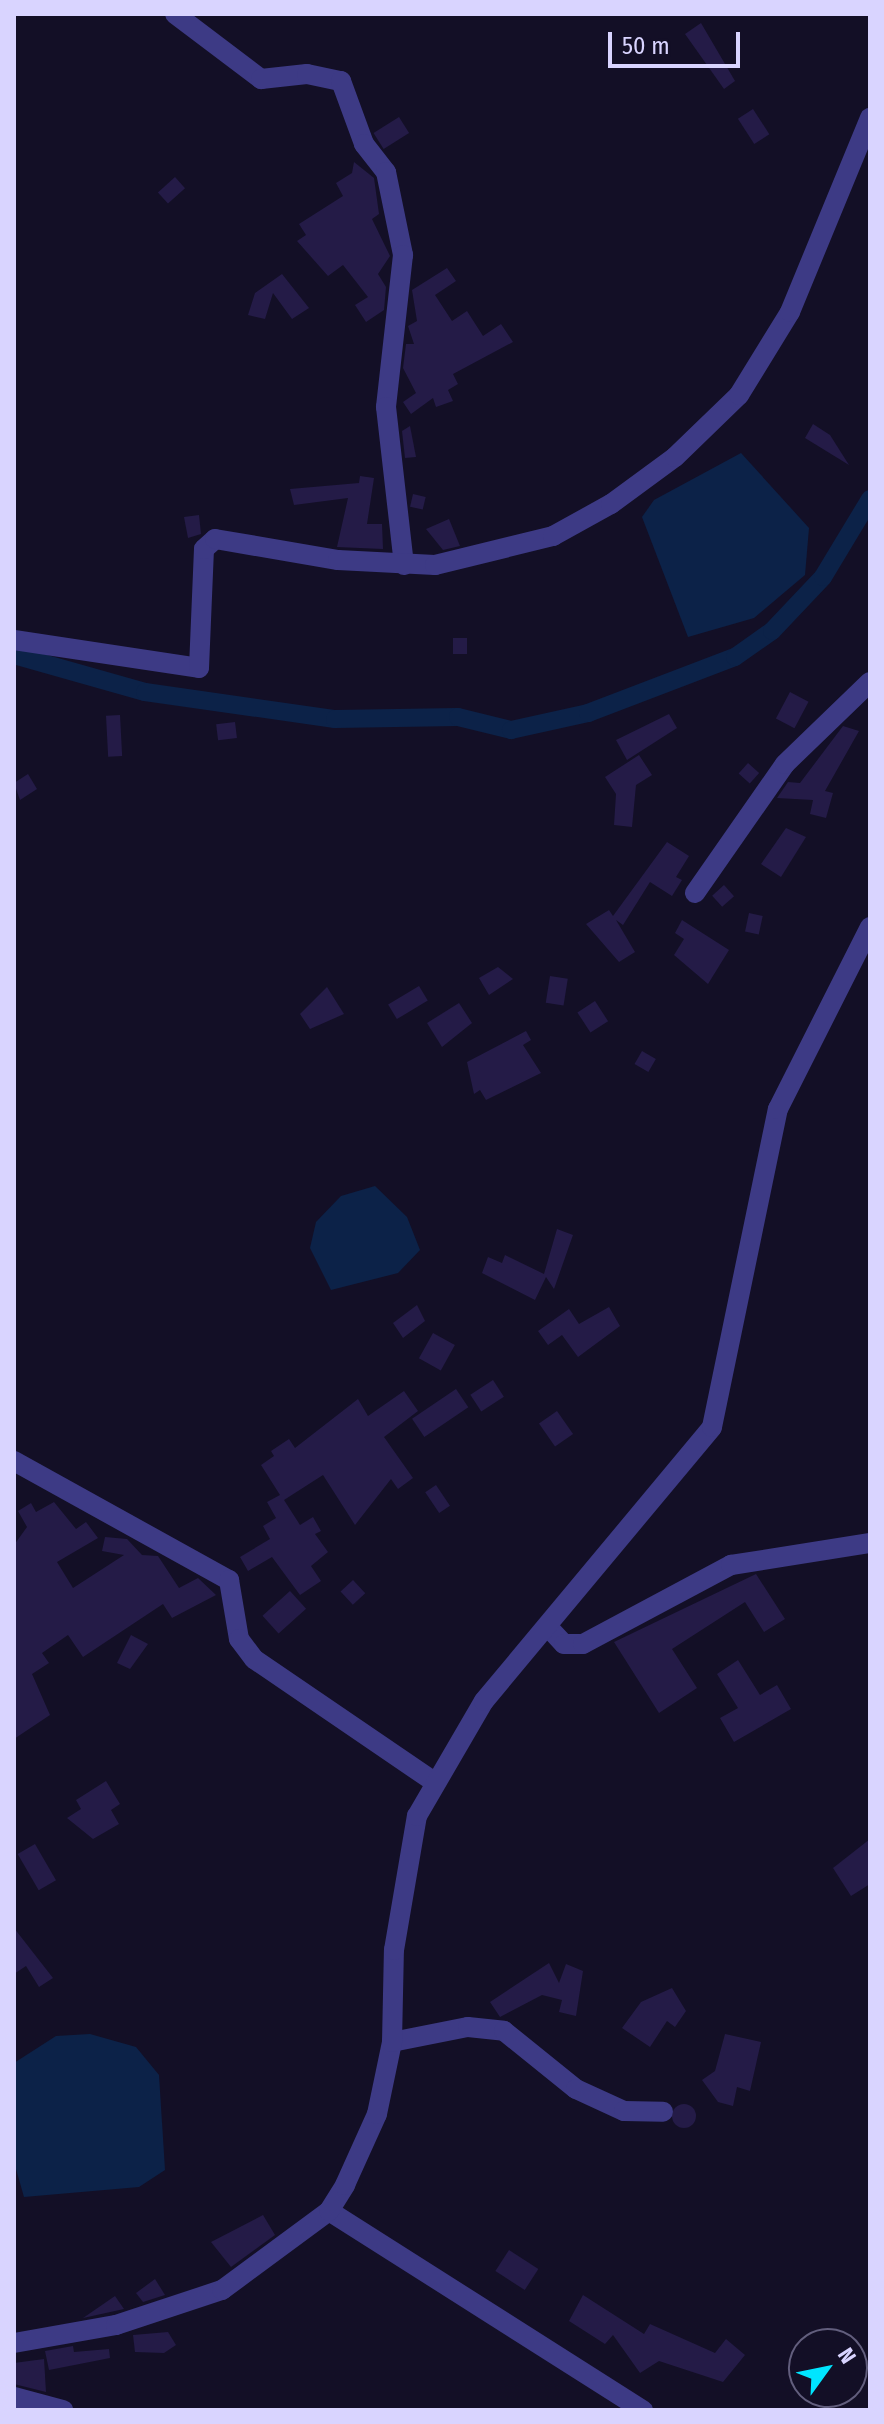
<!DOCTYPE html>
<style>
body{margin:0}
#map{position:relative;width:884px;height:2424px;overflow:hidden;background:#130f26;font-family:"Fira Sans Condensed",sans-serif}
div>[style]{position:absolute}
.water>*{inset:0;background:#0c2248}
.canal>*{height:18px;margin:-9px;padding:0 9px;transform-origin:9px;border-radius:9px;background:#0c2248}
.building>*{inset:0;background:#241b47;transform-origin:0 0}
.round{border-radius:50%}
.minor>*{height:20px;margin:-10px;padding:0 10px;transform-origin:10px;border-radius:10px;background:#3d3a85}
span{translate:-50% -50%;white-space:nowrap;text-align:center;line-height:1.15;-webkit-text-stroke:6px #130f26;paint-order:stroke}
.frame{position:absolute;inset:0;border:16px solid #d9d4ff;pointer-events:none}
.north{position:absolute;left:788px;top:2328px;width:80px;height:80px;box-sizing:border-box;background:#130f26;border:2px solid #625e7d;border-radius:50%;rotate:57deg;font-size:22px;font-weight:700;line-height:32px;text-align:center;color:#d9d4ff}
.north::after{content:'';display:block;margin:auto;width:28px;height:36px;background:#00e5ff;clip-path:polygon(50% 0,100% 100%,50% 72%,0 100%)}
.scale{position:absolute;left:608px;top:32px;width:132px;height:36px;box-sizing:border-box;border:4px solid #d9d4ff;border-top:0;padding-left:10px;font-size:24px;line-height:28px;white-space:nowrap;color:#d9d4ff;-webkit-text-stroke:6px #130f26;paint-order:stroke}
</style>
<div id="map">
<div class="water">
<div style="clip-path:polygon(741px 453px,809px 528px,805px 575px,754px 618px,688px 637px,642px 517px,654px 500px)"></div>
<div style="clip-path:polygon(375px 1186px,407px 1217px,420px 1250px,398px 1273px,331px 1290px,310px 1248px,316px 1222px,341px 1196px)"></div>
<div style="clip-path:polygon(90px 2034px,136px 2047px,159px 2075px,165px 2170px,139px 2187px,24px 2197px,14px 2162px,14px 2063px,56px 2036px)"></div>
</div>
<div class="canal">
<div style="left:14px;top:655px;width:136px;rotate:15.8deg"></div>
<div style="left:145px;top:692px;width:192px;rotate:8.1deg"></div>
<div style="left:335px;top:719px;width:123px;rotate:-0.9deg"></div>
<div style="left:458px;top:717px;width:55px;rotate:13.8deg"></div>
<div style="left:511px;top:730px;width:79px;rotate:-12.4deg"></div>
<div style="left:588px;top:713px;width:157px;rotate:-20.9deg"></div>
<div style="left:735px;top:657px;width:45px;rotate:-35.1deg"></div>
<div style="left:772px;top:631px;width:74px;rotate:-46.6deg"></div>
<div style="left:823px;top:577px;width:91px;rotate:-58.9deg"></div>
</div>
<div class="building">
<div style="clip-path:polygon(701px 23px,735px 81px,724px 89px,685px 34px)"></div>
<div style="left:753px;top:109px;width:30px;height:18px;rotate:57deg"></div>
<div style="left:399px;top:117px;width:19px;height:30px;rotate:58deg"></div>
<div style="clip-path:polygon(354px 162px,374px 178px,379px 214px,372px 219px,390px 256px,378px 274px,386px 287px,384px 310px,366px 322px,355px 305px,368px 297px,343px 265px,328px 276px,297px 241px,306px 235px,299px 224px,343px 196px,336px 183px,352px 173px)"></div>
<div style="left:175px;top:177px;width:15px;height:23px;rotate:48deg"></div>
<div style="clip-path:polygon(447px 268px,456px 281px,435px 295px,452px 321px,467px 311px,483px 336px,501px 324px,513px 342px,453px 374px,458px 384px,448px 390px,453px 401px,436px 407px,433px 398px,411px 414px,403px 402px,416px 393px,403px 368px,406px 344px,414px 344px,408px 326px,417px 321px,412px 290px)"></div>
<div style="clip-path:polygon(282px 274px,309px 308px,292px 319px,273px 293px,265px 319px,248px 315px,255px 293px)"></div>
<div style="clip-path:polygon(813px 424px,830px 435px,849px 465px,805px 438px)"></div>
<div style="clip-path:polygon(410px 426px,416px 457px,405px 458px,402px 431px)"></div>
<div style="clip-path:polygon(360px 476px,374px 478px,367px 524px,382px 524px,383px 549px,337px 547px,348px 498px,294px 505px,290px 489px,359px 483px)"></div>
<div style="left:413px;top:494px;width:13px;height:13px;rotate:13deg"></div>
<div style="clip-path:polygon(199px 515px,201px 534px,188px 538px,184px 517px)"></div>
<div style="clip-path:polygon(449px 519px,460px 546px,443px 550px,426px 529px)"></div>
<div style="left:467px;top:638px;width:16px;height:14px;rotate:90deg"></div>
<div style="left:790px;top:692px;width:21px;height:30px;rotate:28deg"></div>
<div style="clip-path:polygon(669px 714px,677px 728px,627px 760px,616px 740px)"></div>
<div style="left:120px;top:715px;width:41px;height:14px;rotate:87deg"></div>
<div style="left:235px;top:722px;width:16px;height:19px;rotate:83deg"></div>
<div style="clip-path:polygon(843px 726px,859px 731px,825px 791px,833px 793px,826px 818px,810px 814px,813px 800px,777px 798px,788px 782px,800px 783px)"></div>
<div style="clip-path:polygon(639px 755px,652px 775px,636px 785px,632px 827px,614px 825px,616px 794px,605px 777px)"></div>
<div style="left:748px;top:763px;width:15px;height:14px;rotate:42deg"></div>
<div style="clip-path:polygon(28px 774px,37px 789px,20px 800px,14px 783px)"></div>
<div style="clip-path:polygon(786px 828px,806px 837px,781px 877px,761px 864px)"></div>
<div style="clip-path:polygon(667px 842px,689px 856px,676px 877px,682px 880px,672px 896px,650px 882px,623px 925px,616px 920px,635px 952px,619px 962px,586px 924px,609px 910px,613px 916px)"></div>
<div style="left:724px;top:885px;width:15px;height:16px;rotate:48deg"></div>
<div style="left:749px;top:913px;width:14px;height:19px;rotate:12deg"></div>
<div style="clip-path:polygon(682px 920px,729px 950px,708px 984px,674px 955px,684px 939px,675px 933px)"></div>
<div style="clip-path:polygon(498px 967px,513px 979px,489px 995px,479px 978px)"></div>
<div style="left:550px;top:976px;width:18px;height:27px;rotate:9deg"></div>
<div style="left:419px;top:986px;width:17px;height:36px;rotate:59deg"></div>
<div style="clip-path:polygon(327px 987px,344px 1014px,310px 1029px,300px 1014px)"></div>
<div style="left:595px;top:1001px;width:24px;height:21px;rotate:57deg"></div>
<div style="clip-path:polygon(459px 1003px,472px 1023px,442px 1047px,427px 1023px)"></div>
<div style="clip-path:polygon(526px 1031px,531px 1040px,523px 1045px,541px 1073px,486px 1100px,480px 1090px,474px 1094px,467px 1062px)"></div>
<div style="left:642px;top:1051px;width:16px;height:15px;rotate:30deg"></div>
<div style="clip-path:polygon(557px 1229px,573px 1235px,554px 1289px,546px 1277px,535px 1300px,482px 1273px,488px 1257px,502px 1263px,505px 1255px,544px 1274px)"></div>
<div style="clip-path:polygon(417px 1305px,425px 1321px,403px 1338px,393px 1323px)"></div>
<div style="clip-path:polygon(609px 1307px,620px 1326px,578px 1357px,562px 1335px,548px 1345px,538px 1331px,569px 1309px,579px 1324px)"></div>
<div style="left:433px;top:1333px;width:25px;height:29px;rotate:29deg"></div>
<div style="left:493px;top:1380px;width:20px;height:27px;rotate:57deg"></div>
<div style="left:456px;top:1389px;width:22px;height:53px;rotate:56deg"></div>
<div style="clip-path:polygon(404px 1391px,418px 1411px,384px 1437px,413px 1478px,398px 1489px,391px 1479px,355px 1525px,323px 1475px,284px 1500px,300px 1525px,313px 1517px,321px 1531px,315px 1534px,328px 1552px,311px 1566px,321px 1581px,300px 1595px,272px 1557px,248px 1571px,240px 1557px,270px 1539px,263px 1526px,276px 1518px,267px 1502px,280px 1495px,261px 1465px,274px 1456px,271px 1451px,289px 1439px,295px 1448px,358px 1399px,368px 1416px)"></div>
<div style="left:557px;top:1411px;width:28px;height:22px;rotate:55deg"></div>
<div style="left:436px;top:1485px;width:25px;height:13px;rotate:56deg"></div>
<div style="clip-path:polygon(54px 1502px,76px 1529px,86px 1522px,98px 1538px,57px 1562px,73px 1588px,124px 1555px,102px 1551px,105px 1537px,127px 1539px,142px 1555px,158px 1556px,179px 1588px,198px 1578px,216px 1595px,172px 1618px,163px 1604px,83px 1657px,68px 1635px,42px 1653px,49px 1663px,32px 1674px,50px 1715px,14px 1739px,14px 1545px,27px 1527px,18px 1511px,31px 1503px,36px 1512px)"></div>
<div style="clip-path:polygon(756px 1574px,785px 1619px,764px 1632px,745px 1602px,672px 1649px,697px 1688px,659px 1713px,614px 1642px)"></div>
<div style="left:353px;top:1580px;width:18px;height:17px;rotate:47deg"></div>
<div style="left:290px;top:1591px;width:24px;height:37px;rotate:48deg"></div>
<div style="clip-path:polygon(131px 1635px,148px 1644px,130px 1669px,117px 1663px)"></div>
<div style="clip-path:polygon(738px 1660px,760px 1695px,777px 1685px,791px 1709px,734px 1742px,720px 1718px,738px 1708px,717px 1674px)"></div>
<div style="clip-path:polygon(106px 1781px,120px 1804px,111px 1810px,119px 1824px,93px 1839px,67px 1818px,81px 1809px,76px 1800px)"></div>
<div style="clip-path:polygon(870px 1839px,870px 1884px,851px 1896px,833px 1868px)"></div>
<div style="left:35px;top:1844px;width:42px;height:20px;rotate:60deg"></div>
<div style="clip-path:polygon(14px 1928px,53px 1978px,39px 1987px,26px 1966px,14px 1974px)"></div>
<div style="clip-path:polygon(549px 1963px,559px 1983px,566px 1964px,583px 1971px,576px 2016px,559px 2012px,562px 2000px,542px 1995px,500px 2017px,490px 2002px)"></div>
<div style="clip-path:polygon(672px 1988px,686px 2011px,675px 2027px,667px 2021px,650px 2047px,622px 2028px,641px 2002px)"></div>
<div style="clip-path:polygon(725px 2034px,761px 2042px,750px 2091px,737px 2087px,733px 2106px,718px 2102px,702px 2080px,715px 2071px)"></div>
<div class="round" style="left:672px;top:2104px;width:24px;height:24px"></div>
<div style="clip-path:polygon(263px 2215px,275px 2235px,231px 2267px,211px 2242px)"></div>
<div style="left:509px;top:2250px;width:35px;height:25px;rotate:33deg"></div>
<div style="clip-path:polygon(155px 2279px,165px 2295px,143px 2302px,136px 2293px)"></div>
<div style="clip-path:polygon(583px 2295px,644px 2334px,650px 2324px,715px 2353px,726px 2339px,745px 2355px,723px 2382px,659px 2361px,640px 2373px,613px 2335px,605px 2344px,569px 2321px)"></div>
<div style="clip-path:polygon(115px 2296px,124px 2309px,83px 2318px)"></div>
<div style="clip-path:polygon(168px 2332px,176px 2345px,164px 2353px,135px 2352px,133px 2335px)"></div>
<div style="clip-path:polygon(73px 2346px,74px 2352px,109px 2349px,110px 2358px,49px 2370px,45px 2351px)"></div>
<div style="clip-path:polygon(44px 2359px,46px 2392px,14px 2384px,14px 2363px)"></div>
</div>
<div class="minor">
<div style="left:175px;top:14px;width:108px;rotate:37.1deg"></div>
<div style="left:261px;top:79px;width:46px;rotate:-6.2deg"></div>
<div style="left:307px;top:74px;width:35px;rotate:12deg"></div>
<div style="left:341px;top:81px;width:67px;rotate:69.9deg"></div>
<div style="left:364px;top:144px;width:36px;rotate:52deg"></div>
<div style="left:386px;top:172px;width:85px;rotate:78.4deg"></div>
<div style="left:403px;top:255px;width:153px;rotate:96.4deg"></div>
<div style="left:386px;top:407px;width:159px;rotate:83.5deg"></div>
<div style="left:14px;top:640px;width:187px;rotate:8.6deg"></div>
<div style="left:199px;top:668px;width:119px;rotate:-87.6deg"></div>
<div style="left:204px;top:549px;width:15px;rotate:-42deg"></div>
<div style="left:215px;top:539px;width:125px;rotate:9.7deg"></div>
<div style="left:338px;top:560px;width:97px;rotate:3deg"></div>
<div style="left:435px;top:565px;width:122px;rotate:-13.8deg"></div>
<div style="left:553px;top:536px;width:66px;rotate:-28.9deg"></div>
<div style="left:611px;top:504px;width:79px;rotate:-36.3deg"></div>
<div style="left:675px;top:457px;width:89px;rotate:-44.1deg"></div>
<div style="left:739px;top:395px;width:97px;rotate:-58.4deg"></div>
<div style="left:790px;top:312px;width:210px;rotate:-67.6deg"></div>
<div style="left:695px;top:893px;width:157px;rotate:-55.1deg"></div>
<div style="left:785px;top:764px;width:118px;rotate:-44deg"></div>
<div style="left:14px;top:1461px;width:246px;rotate:29deg"></div>
<div style="left:229px;top:1580px;width:60px;rotate:80.4deg"></div>
<div style="left:239px;top:1639px;width:25px;rotate:53deg"></div>
<div style="left:254px;top:1659px;width:218px;rotate:34.3deg"></div>
<div style="left:549px;top:1628px;width:22px;rotate:47deg"></div>
<div style="left:564px;top:1644px;width:19px"></div>
<div style="left:583px;top:1644px;width:168px;rotate:-28.1deg"></div>
<div style="left:731px;top:1565px;width:141px;rotate:-9deg"></div>
<div style="left:392px;top:2042px;width:77px;rotate:-11.2deg"></div>
<div style="left:468px;top:2027px;width:36px;rotate:6deg"></div>
<div style="left:504px;top:2031px;width:92px;rotate:38.9deg"></div>
<div style="left:576px;top:2089px;width:53px;rotate:24.6deg"></div>
<div style="left:624px;top:2111px;width:39px;rotate:1deg"></div>
<div style="left:329px;top:2211px;width:372px;rotate:32.4deg"></div>
<div style="left:14px;top:2343px;width:104px;rotate:-10deg"></div>
<div style="left:116px;top:2325px;width:112px;rotate:-18.3deg"></div>
<div style="left:222px;top:2290px;width:133px;rotate:-36.4deg"></div>
<div style="left:329px;top:2211px;width:31px;rotate:-58deg"></div>
<div style="left:345px;top:2185px;width:78px;rotate:-65.7deg"></div>
<div style="left:377px;top:2114px;width:74px;rotate:-78.2deg"></div>
<div style="left:392px;top:2042px;width:92px;rotate:-88.8deg"></div>
<div style="left:394px;top:1950px;width:136px;rotate:-80.3deg"></div>
<div style="left:417px;top:1816px;width:133px;rotate:-59.8deg"></div>
<div style="left:484px;top:1701px;width:356px;rotate:-50.2deg"></div>
<div style="left:712px;top:1427px;width:325px;rotate:-78.3deg"></div>
<div style="left:778px;top:1109px;width:204px;rotate:-63.2deg"></div>
<div style="left:14px;top:2397px;width:51px;rotate:14.9deg"></div>
</div>
<div class="frame"></div>
<div class="north">N</div>
<div class="scale">50 m</div>
</div>
